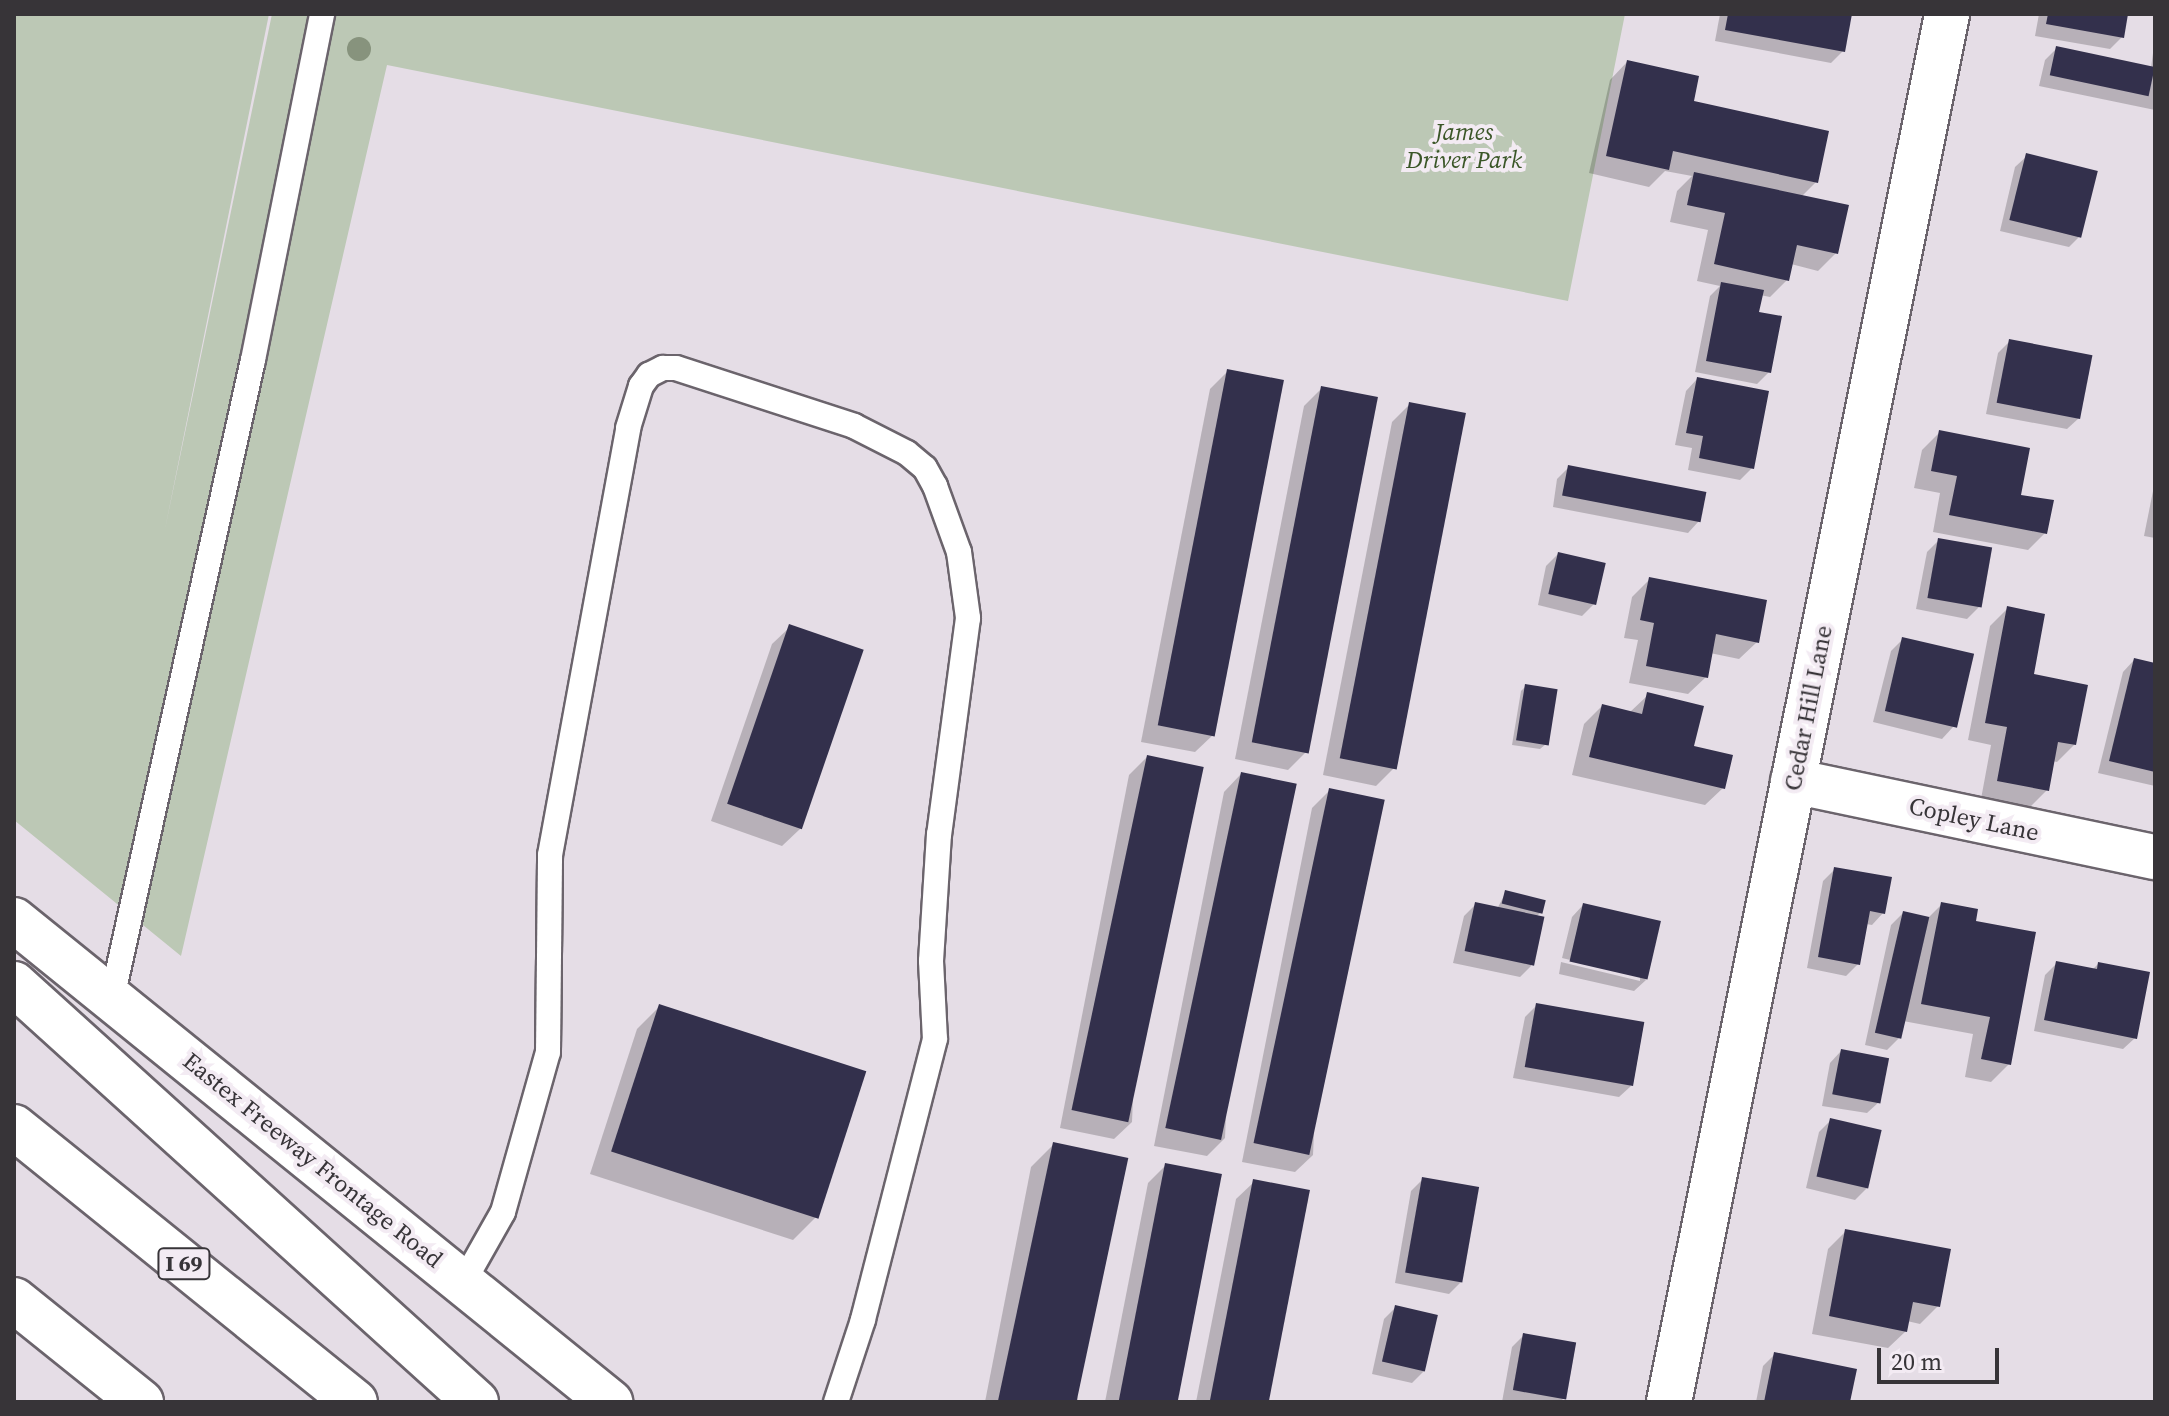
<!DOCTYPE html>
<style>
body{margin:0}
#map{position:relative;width:2169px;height:1416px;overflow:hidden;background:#e5dde6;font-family:"Source Serif 4",serif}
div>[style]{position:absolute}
.green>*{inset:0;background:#bcc8b5}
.shadow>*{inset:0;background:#0003}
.building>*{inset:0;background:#33304c;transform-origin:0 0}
.roads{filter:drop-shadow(2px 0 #6b646c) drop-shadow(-2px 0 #6b646c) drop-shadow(0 2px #6b646c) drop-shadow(0 -2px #6b646c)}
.lane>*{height:24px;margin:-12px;padding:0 12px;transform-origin:12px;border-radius:12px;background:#fff}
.street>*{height:44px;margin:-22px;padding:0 22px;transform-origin:22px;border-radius:22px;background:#fff}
.secondary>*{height:44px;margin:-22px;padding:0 22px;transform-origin:22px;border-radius:22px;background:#fff}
.highway>*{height:44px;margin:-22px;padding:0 22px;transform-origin:22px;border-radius:22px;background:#fff}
.trees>*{width:24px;height:24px;margin:-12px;border-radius:50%;background:#87937d}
span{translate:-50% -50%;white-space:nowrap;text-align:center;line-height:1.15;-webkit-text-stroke:8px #f3ebf3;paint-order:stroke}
.shield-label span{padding:2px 6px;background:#f3ebf3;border:2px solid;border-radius:6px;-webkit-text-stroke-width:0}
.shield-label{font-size:22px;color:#373438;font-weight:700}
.park-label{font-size:24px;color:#3a5627;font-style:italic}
.street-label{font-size:24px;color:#373438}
.frame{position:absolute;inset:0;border:16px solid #373438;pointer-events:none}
.scale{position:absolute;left:1877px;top:1348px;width:122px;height:36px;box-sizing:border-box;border:4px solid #373438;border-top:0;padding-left:10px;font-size:24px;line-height:28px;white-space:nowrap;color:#373438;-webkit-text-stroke:6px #f3ebf3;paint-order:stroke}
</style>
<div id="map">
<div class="green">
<div style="clip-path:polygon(14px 14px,269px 14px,165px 529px,272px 14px,1625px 14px,1568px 301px,387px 65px,181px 956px,14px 820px)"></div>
</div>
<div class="shadow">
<div style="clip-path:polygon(1720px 14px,1850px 14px,1843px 51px,1831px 63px,1715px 41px)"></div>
<div style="clip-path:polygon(2039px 14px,2126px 14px,2122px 37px,2110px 49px,2035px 36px)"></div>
<div style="clip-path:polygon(2155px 38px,2155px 110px,2039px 86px,2045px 60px,2057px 48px,2151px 68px)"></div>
<div style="clip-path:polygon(1627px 62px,1816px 182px,1801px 197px,1836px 253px,1818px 271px,1791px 264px,1787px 280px,1770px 297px,1760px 295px,1757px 313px,1769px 372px,1757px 384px,1695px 372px,1710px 296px,1720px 286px,1697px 281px,1708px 230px,1670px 222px,1677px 191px,1692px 176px,1665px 171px,1649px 187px,1589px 173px,1610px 80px)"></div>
<div style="clip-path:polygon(2027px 156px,2081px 235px,2069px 247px,2000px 231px,2015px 167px)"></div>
<div style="clip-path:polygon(2010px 341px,2079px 418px,2067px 429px,1986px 414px,1998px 353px)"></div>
<div style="clip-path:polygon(1228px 371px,1213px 735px,1195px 752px,1141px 742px,1210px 389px)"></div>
<div style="clip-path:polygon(1697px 379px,1752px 468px,1740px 480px,1688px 470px,1692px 448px,1675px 445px,1686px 391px)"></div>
<div style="clip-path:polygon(1322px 388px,1306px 752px,1288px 770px,1235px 759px,1304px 406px)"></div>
<div style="clip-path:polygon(1410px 404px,1394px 768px,1376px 786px,1323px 775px,1392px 422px)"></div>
<div style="clip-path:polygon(1940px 432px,2045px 533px,2028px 550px,1933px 532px,1940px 493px,1914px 488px,1922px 450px)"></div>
<div style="clip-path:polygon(1569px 467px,1699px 521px,1688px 533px,1553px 507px,1557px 479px)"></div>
<div style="clip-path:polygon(2155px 481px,2155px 538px,2144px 536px)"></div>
<div style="clip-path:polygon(1939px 540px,1979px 607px,1967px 619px,1916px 609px,1927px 552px)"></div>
<div style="clip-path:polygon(1558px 554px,1594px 604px,1582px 616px,1538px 605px,1546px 566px)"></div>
<div style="clip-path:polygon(1649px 580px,1757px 642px,1739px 659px,1710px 653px,1706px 677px,1688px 694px,1629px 683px,1638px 640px,1624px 638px,1632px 597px)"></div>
<div style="clip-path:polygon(2007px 609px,2032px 676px,2075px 744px,2057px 762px,2052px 761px,2047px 790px,2029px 808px,1981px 799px,1991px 745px,1968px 740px,1990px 626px)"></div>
<div style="clip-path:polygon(790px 627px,800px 829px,782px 846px,711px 821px,772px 644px)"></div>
<div style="clip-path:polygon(1903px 639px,1953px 727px,1942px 739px,1873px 722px,1891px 651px)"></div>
<div style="clip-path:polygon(2134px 660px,2155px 665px,2155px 786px,2098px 773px,2123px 672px)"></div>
<div style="clip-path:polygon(1526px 686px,1546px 744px,1540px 749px,1512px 745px,1521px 691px)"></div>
<div style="clip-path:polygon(1648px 695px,1723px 788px,1705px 805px,1572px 775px,1584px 724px,1602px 706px,1629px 713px)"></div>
<div style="clip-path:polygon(1147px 757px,1132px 1122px,1114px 1139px,1060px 1128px,1129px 775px)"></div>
<div style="clip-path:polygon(1241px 774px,1225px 1138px,1207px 1156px,1154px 1146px,1224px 792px)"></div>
<div style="clip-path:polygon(1329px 791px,1313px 1155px,1295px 1172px,1242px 1162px,1312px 808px)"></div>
<div style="clip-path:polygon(1835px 869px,1883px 913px,1872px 925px,1866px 924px,1858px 964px,1846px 976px,1807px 968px,1823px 881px)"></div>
<div style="clip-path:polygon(1506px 892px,1540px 913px,1536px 917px,1531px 966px,1520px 977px,1453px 963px,1464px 916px,1476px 904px,1497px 909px)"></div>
<div style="clip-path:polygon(1942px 904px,1974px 922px,2009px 1064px,1991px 1082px,1965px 1077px,1973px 1034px,1903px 1021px,1899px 1038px,1887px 1050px,1865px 1045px,1891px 925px,1903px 913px,1927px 919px)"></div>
<div style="clip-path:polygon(1583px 905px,1646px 980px,1634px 991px,1559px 974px,1561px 962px,1640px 981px,1640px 977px,1562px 958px,1572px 917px)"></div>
<div style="clip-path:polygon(2057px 963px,2092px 970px,2098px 964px,2135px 1038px,2123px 1049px,2034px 1031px,2045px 975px)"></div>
<div style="clip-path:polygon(1537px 1005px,1631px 1086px,1619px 1097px,1513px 1078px,1525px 1017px)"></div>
<div style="clip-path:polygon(660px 1006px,816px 1217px,793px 1240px,590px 1174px,637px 1029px)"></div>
<div style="clip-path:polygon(1841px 1051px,1879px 1102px,1867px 1113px,1822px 1106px,1830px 1063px)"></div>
<div style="clip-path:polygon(1831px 1120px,1867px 1188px,1855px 1200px,1806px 1188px,1819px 1132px)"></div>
<div style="clip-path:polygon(1054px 1144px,1078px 1402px,985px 1402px,1031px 1167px)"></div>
<div style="clip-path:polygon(1166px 1165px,1175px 1402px,1105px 1402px,1148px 1183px)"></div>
<div style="clip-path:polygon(1423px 1179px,1461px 1282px,1449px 1294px,1395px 1283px,1411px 1191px)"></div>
<div style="clip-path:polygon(1254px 1182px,1266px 1402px,1196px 1402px,1236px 1199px)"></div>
<div style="clip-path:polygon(1846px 1231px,1938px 1306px,1920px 1324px,1907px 1321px,1906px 1331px,1888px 1348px,1812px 1334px,1828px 1249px)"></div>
<div style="clip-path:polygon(1396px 1307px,1424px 1371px,1412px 1383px,1372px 1374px,1384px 1319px)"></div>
<div style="clip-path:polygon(1524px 1335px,1564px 1398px,1560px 1402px,1502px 1402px,1512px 1347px)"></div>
<div style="clip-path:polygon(1775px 1354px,1848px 1402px,1756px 1402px,1763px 1366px)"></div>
</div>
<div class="building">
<div style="clip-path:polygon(1728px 14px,1852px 14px,1845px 52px,1725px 30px)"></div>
<div style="clip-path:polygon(2048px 14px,2128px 14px,2124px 38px,2046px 24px)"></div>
<div style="left:2056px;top:46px;width:101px;height:30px;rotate:12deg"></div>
<div style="clip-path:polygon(1627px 60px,1699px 76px,1694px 101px,1829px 131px,1818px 183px,1673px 151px,1669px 170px,1606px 156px)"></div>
<div style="left:2026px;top:153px;width:74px;height:69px;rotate:14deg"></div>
<div style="clip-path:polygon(1694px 172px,1849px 205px,1838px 254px,1797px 245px,1789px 281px,1714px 264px,1725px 213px,1687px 205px)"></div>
<div style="clip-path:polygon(1721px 282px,1764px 290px,1759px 312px,1782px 316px,1771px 373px,1706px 361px)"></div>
<div style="left:2009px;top:339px;width:85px;height:65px;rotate:11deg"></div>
<div style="left:1227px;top:369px;width:58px;height:363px;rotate:11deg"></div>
<div style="clip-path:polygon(1697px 377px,1769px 391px,1754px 469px,1699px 458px,1703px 436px,1686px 433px)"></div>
<div style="left:1321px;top:386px;width:58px;height:363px;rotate:11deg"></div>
<div style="left:1409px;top:402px;width:58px;height:363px;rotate:11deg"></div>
<div style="clip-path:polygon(1939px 430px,2030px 448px,2021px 495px,2054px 500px,2047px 534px,1949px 515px,1957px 476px,1931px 471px)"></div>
<div style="left:1568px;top:465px;width:141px;height:31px;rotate:11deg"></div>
<div style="left:1938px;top:538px;width:55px;height:61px;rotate:10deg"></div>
<div style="left:1558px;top:552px;width:49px;height:43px;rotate:13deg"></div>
<div style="clip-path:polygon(1649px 577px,1767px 600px,1759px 643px,1716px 634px,1708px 678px,1646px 666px,1654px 623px,1640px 620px)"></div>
<div style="clip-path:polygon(2007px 606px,2045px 614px,2034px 674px,2088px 685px,2076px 745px,2058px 742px,2049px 791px,1997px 781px,2007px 727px,1985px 723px)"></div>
<div style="left:789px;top:624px;width:79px;height:190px;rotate:19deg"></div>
<div style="left:1902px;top:637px;width:74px;height:76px;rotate:13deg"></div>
<div style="clip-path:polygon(2134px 658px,2155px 663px,2155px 772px,2109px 761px)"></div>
<div style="left:1525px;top:684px;width:33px;height:57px;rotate:9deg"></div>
<div style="clip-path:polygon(1647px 692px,1704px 706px,1694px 746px,1733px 755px,1725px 789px,1589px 757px,1602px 704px,1642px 714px)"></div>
<div style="left:1147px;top:755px;width:58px;height:363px;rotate:12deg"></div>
<div style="left:1241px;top:772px;width:57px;height:364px;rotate:12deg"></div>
<div style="left:1329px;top:788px;width:57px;height:363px;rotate:12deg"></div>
<div style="clip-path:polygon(1834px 867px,1892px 877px,1885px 914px,1870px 911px,1860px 965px,1818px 957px)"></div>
<div style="left:1505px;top:890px;width:42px;height:14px;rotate:14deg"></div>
<div style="left:1475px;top:902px;width:71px;height:50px;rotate:12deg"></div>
<div style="clip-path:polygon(1941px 902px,1978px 909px,1976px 921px,2036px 932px,2011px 1065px,1981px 1059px,1990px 1017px,1921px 1004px)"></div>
<div style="left:1583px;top:903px;width:80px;height:60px;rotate:13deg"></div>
<div style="left:1903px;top:911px;width:27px;height:125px;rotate:13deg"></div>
<div style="clip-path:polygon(2056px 961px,2097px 969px,2098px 962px,2150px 972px,2137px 1039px,2044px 1020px)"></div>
<div style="left:1536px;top:1003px;width:110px;height:65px;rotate:10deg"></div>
<div style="left:659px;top:1004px;width:218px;height:155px;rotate:18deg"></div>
<div style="left:1841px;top:1049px;width:49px;height:46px;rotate:11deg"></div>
<div style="left:1830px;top:1118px;width:53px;height:60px;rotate:13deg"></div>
<div style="left:1053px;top:1142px;width:77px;height:265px;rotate:12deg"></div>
<div style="left:1165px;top:1163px;width:58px;height:244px;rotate:11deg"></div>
<div style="left:1422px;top:1177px;width:58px;height:97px;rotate:10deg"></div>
<div style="left:1253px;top:1179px;width:58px;height:227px;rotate:11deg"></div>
<div style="clip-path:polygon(1845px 1229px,1951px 1249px,1940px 1307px,1913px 1302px,1907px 1332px,1829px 1316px)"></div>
<div style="left:1395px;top:1305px;width:44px;height:58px;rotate:13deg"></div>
<div style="left:1523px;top:1333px;width:54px;height:58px;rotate:10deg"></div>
<div style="clip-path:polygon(1774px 1352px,1857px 1369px,1850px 1402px,1764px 1402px)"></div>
</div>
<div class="roads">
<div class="lane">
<div style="left:112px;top:998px;width:653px;rotate:-77.54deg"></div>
<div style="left:253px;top:360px;width:353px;rotate:-78.7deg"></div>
<div style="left:464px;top:1281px;width:79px;rotate:-60.5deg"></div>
<div style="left:503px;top:1212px;width:166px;rotate:-74.3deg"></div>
<div style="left:548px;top:1052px;width:197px;rotate:-89.4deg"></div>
<div style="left:550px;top:855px;width:434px;rotate:-79.6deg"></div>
<div style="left:628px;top:428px;width:44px;rotate:-72.8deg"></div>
<div style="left:641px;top:386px;width:14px;rotate:-54deg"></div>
<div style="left:649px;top:375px;width:16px;rotate:-27deg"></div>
<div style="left:663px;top:368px;width:13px"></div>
<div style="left:676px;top:368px;width:187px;rotate:18deg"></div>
<div style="left:854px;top:426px;width:59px;rotate:27deg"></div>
<div style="left:907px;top:453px;width:23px;rotate:40deg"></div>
<div style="left:925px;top:468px;width:21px;rotate:61deg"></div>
<div style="left:935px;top:486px;width:70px;rotate:70deg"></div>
<div style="left:959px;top:552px;width:67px;rotate:82.2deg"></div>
<div style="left:968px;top:618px;width:218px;rotate:97.6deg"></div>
<div style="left:939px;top:834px;width:127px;rotate:93.6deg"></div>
<div style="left:931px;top:961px;width:78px;rotate:87.1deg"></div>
<div style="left:935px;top:1039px;width:290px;rotate:104.4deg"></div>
<div style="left:863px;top:1320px;width:86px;rotate:108.2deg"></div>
</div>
<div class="street">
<div style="left:1793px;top:781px;width:370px;rotate:11.9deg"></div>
<div style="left:1669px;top:1402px;width:1416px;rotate:-78.67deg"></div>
</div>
<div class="secondary">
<div style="left:14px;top:920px;width:767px;rotate:38.96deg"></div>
</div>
<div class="highway">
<div style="left:14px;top:984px;width:623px;rotate:42.14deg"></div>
<div style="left:14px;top:1127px;width:438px;rotate:38.9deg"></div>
<div style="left:14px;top:1300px;width:163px;rotate:38.8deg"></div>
</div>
</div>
<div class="trees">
<div style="left:359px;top:49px"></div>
</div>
<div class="shield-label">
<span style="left:184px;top:1264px">I 69</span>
</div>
<div class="park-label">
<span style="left:1464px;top:146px">James<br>Driver Park</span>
</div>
<div class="street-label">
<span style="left:1808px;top:708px;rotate:-79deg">Cedar Hill Lane</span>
<span style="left:1974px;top:819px;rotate:12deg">Copley Lane</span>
<span style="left:313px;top:1160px;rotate:39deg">Eastex Freeway Frontage Road</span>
</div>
<div class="frame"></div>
<div class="scale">20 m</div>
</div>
